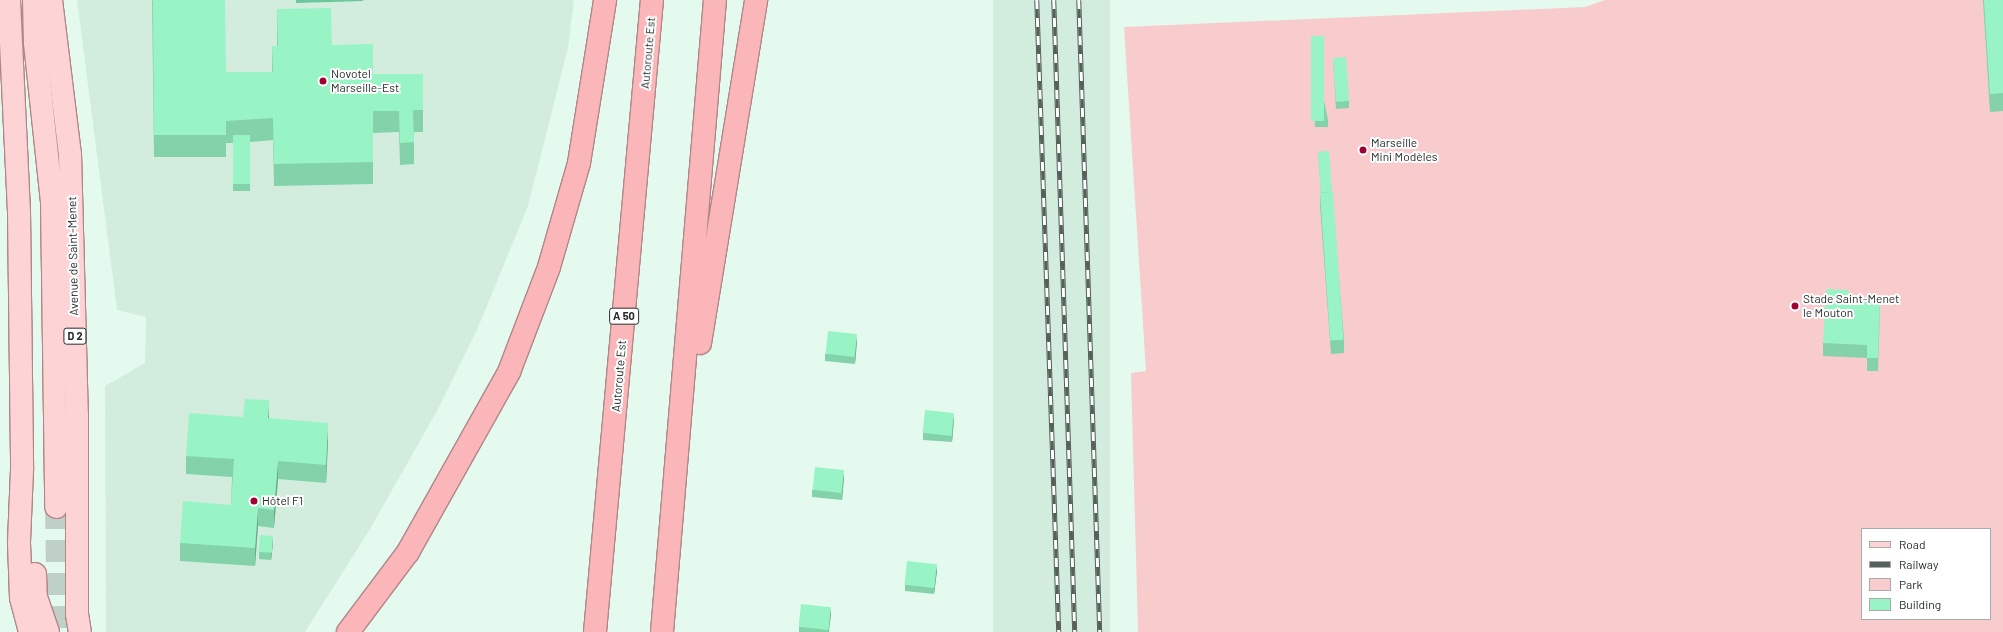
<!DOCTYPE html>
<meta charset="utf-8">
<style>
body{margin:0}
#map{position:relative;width:2003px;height:632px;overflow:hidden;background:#e5faee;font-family:Barlow,sans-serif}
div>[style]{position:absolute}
.built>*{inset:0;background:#d2edde;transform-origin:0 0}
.green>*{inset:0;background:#f8cbcd}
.water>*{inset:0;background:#6cc79a}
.major-tunnel>*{height:22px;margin-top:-11px;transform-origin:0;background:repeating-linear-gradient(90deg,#bfd1c7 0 22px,transparent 0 33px)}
.roads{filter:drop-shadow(1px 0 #b08687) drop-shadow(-1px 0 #b08687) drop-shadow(0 1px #b08687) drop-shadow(0 -1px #b08687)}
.major>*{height:22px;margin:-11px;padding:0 11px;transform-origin:11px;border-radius:11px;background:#fdd3d5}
.highway>*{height:22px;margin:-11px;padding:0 11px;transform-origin:11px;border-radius:11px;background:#fbb6b9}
.rail>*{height:4.5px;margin-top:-2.25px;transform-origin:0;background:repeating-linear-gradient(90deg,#fff 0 9px,#55605a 0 18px);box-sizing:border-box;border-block:1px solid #55605a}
.wall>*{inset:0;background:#84d2a9}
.shaded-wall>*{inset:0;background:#6bab8a}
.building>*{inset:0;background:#99f4c5;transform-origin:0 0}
.dots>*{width:11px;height:11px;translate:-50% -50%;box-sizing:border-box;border:2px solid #fff;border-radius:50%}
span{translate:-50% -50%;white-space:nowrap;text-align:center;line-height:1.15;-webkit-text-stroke:4px #fff;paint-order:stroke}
.shield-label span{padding:1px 3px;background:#fff;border:1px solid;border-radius:3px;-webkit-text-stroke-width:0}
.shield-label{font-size:11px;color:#262e2a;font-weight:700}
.street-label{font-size:12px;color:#262e2a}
.poi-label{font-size:12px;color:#262e2a}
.left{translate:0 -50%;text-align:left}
.legend{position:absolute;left:1861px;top:528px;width:130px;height:92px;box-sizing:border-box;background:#fff;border:1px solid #a8abaa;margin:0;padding:5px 7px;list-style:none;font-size:12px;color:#262e2a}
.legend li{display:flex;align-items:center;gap:8px;height:20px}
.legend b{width:20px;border:1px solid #a8abaa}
</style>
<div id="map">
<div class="built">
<div style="clip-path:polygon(77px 0,574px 0,568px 48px,528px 206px,477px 330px,437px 411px,370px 529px,305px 632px,106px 632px,105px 386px,145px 363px,146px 317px,117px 310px)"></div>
<div style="left:993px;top:0;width:117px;height:633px"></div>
</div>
<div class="green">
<div style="clip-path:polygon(evenodd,1605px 0,2003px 0,2003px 632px,1138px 632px,1131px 373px,1146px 371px,1124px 27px,1585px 7px,1605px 0,1862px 529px,1990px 529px,1990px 619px,1862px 619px,1862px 529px)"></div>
</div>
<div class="water">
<div style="clip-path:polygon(296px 0,363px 0,363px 1px,296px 3px)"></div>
</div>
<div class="major-tunnel">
<div style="left:56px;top:507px;width:125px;rotate:89.1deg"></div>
</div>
<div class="roads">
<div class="major">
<div style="left:9px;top:0;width:212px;rotate:87.3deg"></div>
<div style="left:19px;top:212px;width:258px;rotate:89.3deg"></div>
<div style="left:22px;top:470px;width:73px;rotate:92.4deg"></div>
<div style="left:19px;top:543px;width:55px;rotate:87.9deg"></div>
<div style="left:21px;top:598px;width:35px;rotate:75deg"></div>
<div style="left:34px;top:0;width:43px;rotate:88.7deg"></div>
<div style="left:35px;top:43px;width:160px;rotate:83.9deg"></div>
<div style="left:52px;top:202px;width:305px;rotate:89.2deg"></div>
<div style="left:51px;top:0;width:155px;rotate:83deg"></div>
<div style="left:70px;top:154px;width:261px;rotate:88.5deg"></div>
<div style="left:77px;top:415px;width:199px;rotate:90deg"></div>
<div style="left:77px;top:614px;width:18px;rotate:81deg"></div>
<div style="left:35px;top:574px;width:23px;rotate:88deg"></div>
<div style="left:36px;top:597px;width:37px;rotate:71deg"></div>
</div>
<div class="highway">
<div style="left:700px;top:343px;width:348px;rotate:-80.7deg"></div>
<div style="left:348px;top:632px;width:100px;rotate:-53.1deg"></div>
<div style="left:408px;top:552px;width:206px;rotate:-60.7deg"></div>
<div style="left:509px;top:372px;width:112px;rotate:-69.1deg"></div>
<div style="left:549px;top:267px;width:108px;rotate:-73.9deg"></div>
<div style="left:579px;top:163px;width:165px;rotate:-80.9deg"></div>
<div style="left:595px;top:632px;width:635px;rotate:-84.85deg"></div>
<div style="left:662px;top:632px;width:634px;rotate:-85.21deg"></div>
</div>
</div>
<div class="rail">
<div style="left:1037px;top:0;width:632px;rotate:88.01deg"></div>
<div style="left:1054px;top:0;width:632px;rotate:88.1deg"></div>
<div style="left:1079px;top:0;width:632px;rotate:88.1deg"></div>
</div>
<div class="wall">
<div style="clip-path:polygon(152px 0,226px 72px,272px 72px,272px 46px,277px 46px,277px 9px,332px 45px,373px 74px,423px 74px,423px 132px,414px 132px,414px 164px,400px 165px,399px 132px,373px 133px,373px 184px,274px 186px,273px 140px,250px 142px,250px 191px,233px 191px,233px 143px,226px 143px,226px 157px,154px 157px)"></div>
<div style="clip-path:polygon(1983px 0,2003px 0,2003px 111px,1990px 112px)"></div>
<div style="clip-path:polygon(1311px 36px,1328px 120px,1328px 127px,1315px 127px)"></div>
<div style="clip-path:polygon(1333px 58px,1349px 101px,1349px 108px,1336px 109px)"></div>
<div style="clip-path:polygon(1318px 152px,1332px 192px,1344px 340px,1344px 353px,1331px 354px,1320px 206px,1320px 193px,1321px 193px)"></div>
<div style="clip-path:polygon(1849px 296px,1880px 305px,1878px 371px,1867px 371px,1867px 358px,1823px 356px,1823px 343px)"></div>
<div style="clip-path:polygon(857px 341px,855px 364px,825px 361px,825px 354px)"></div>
<div style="clip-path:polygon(269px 419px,328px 441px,326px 483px,278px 479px,274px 528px,258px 526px,255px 566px,180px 561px,180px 543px,231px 505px,232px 477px,186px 474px,186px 456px)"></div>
<div style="clip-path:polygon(954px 419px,952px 442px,923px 440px,923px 433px)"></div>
<div style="clip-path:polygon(844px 477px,842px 500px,812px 497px,812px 490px)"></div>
<div style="clip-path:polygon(273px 543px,271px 560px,259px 559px,259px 552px)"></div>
<div style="clip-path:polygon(937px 571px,934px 594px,905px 591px,905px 585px)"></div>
<div style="clip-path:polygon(831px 614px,829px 632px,799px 632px,799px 627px)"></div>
</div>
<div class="shaded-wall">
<div style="clip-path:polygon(857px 334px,857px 341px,855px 364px,855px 357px)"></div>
<div style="clip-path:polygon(269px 400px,269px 418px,268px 436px,268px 418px)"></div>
<div style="clip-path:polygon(954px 413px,954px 419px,952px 442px,952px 436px)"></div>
<div style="clip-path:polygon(328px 423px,328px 441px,326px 483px,326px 465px)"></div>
<div style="clip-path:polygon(278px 461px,278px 479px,274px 528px,274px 510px)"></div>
<div style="clip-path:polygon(844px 470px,844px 477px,842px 500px,842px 493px)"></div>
<div style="clip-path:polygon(258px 508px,258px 526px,255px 566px,255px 548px)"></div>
<div style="clip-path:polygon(273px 536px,273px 543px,271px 560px,271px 553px)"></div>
<div style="clip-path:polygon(937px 564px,937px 571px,934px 594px,934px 587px)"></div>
<div style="clip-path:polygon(831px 607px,831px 614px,828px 632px,828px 630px)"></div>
</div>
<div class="building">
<div style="clip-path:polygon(153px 0,225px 0,226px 72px,273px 72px,272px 46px,278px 46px,277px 9px,331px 8px,332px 45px,373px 44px,373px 74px,423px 74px,423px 110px,413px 110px,414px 142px,400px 143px,399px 111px,373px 111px,373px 162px,274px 164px,273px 118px,226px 121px,226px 135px,154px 135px)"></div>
<div style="clip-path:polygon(1984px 0,2003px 0,2003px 93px,1990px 94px)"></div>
<div style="left:1311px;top:36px;width:13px;height:85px"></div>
<div style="left:1346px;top:57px;width:44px;height:13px;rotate:86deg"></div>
<div style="left:233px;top:135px;width:17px;height:49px"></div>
<div style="left:1329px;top:151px;width:41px;height:11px;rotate:86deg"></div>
<div style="left:1333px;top:192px;width:148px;height:13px;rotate:86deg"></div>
<div style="clip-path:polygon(1826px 289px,1848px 290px,1849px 298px,1868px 299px,1868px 321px,1879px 321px,1878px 358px,1867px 358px,1867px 345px,1823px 343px)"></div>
<div style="clip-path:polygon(1849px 296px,1880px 298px,1879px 327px,1879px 321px,1868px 321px,1868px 299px,1849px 298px)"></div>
<div style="left:828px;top:331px;width:29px;height:23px;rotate:6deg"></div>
<div style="clip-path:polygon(245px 399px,269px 400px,268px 418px,328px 423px,326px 465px,278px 461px,274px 510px,258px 508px,255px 548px,180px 543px,183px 501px,231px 505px,234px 459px,186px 456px,189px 413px,243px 417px)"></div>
<div style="left:925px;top:410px;width:29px;height:23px;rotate:6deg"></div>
<div style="left:815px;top:467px;width:29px;height:23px;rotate:6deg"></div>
<div style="left:260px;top:535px;width:13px;height:17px;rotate:4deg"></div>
<div style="left:907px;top:561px;width:30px;height:24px;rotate:6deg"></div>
<div style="left:801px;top:604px;width:30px;height:23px;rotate:6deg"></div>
</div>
<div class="dots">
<div style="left:323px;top:81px;background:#a10132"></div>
<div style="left:1363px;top:150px;background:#a10132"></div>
<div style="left:1795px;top:306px;background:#a10132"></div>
<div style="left:254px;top:501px;background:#a10132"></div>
</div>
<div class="shield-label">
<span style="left:624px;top:316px">A 50</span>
<span style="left:75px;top:336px">D 2</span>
</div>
<div class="street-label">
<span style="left:648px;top:53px;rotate:-85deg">Autoroute Est</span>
<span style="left:73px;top:256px;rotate:-91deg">Avenue de Saint-Menet</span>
<span style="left:619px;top:376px;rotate:-85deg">Autoroute Est</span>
</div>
<div class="poi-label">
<span class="left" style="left:331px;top:81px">Novotel<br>Marseille-Est</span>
<span class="left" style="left:1371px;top:150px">Marseille<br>Mini Modèles</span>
<span class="left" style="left:1803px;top:306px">Stade Saint-Menet<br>le Mouton</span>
<span class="left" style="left:262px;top:501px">Hôtel F1</span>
</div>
<ul class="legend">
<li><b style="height:5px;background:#fdd3d5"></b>Road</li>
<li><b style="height:5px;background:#55605a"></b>Railway</li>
<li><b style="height:11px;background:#f8cbcd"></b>Park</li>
<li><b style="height:11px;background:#99f4c5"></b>Building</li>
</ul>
</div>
